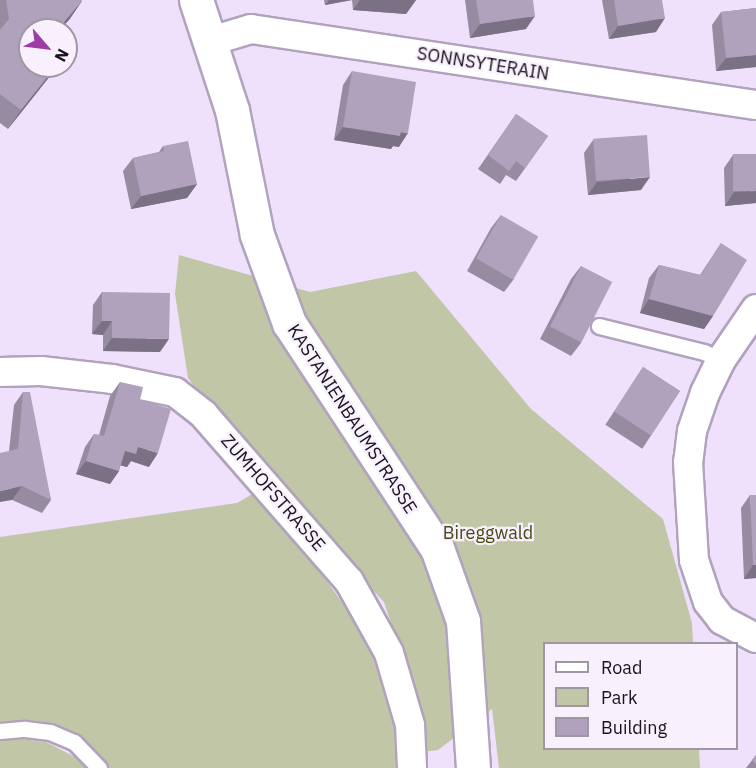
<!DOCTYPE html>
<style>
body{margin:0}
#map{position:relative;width:756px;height:768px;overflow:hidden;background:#efe0fc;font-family:"IBM Plex Sans",sans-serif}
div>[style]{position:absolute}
.green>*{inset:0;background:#c1c6a7}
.roads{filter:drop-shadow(2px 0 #b1a2bd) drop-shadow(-2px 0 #b1a2bd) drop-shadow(0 2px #b1a2bd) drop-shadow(0 -2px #b1a2bd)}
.service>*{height:15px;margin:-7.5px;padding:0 7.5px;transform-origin:7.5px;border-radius:7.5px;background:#fff}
.minor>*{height:28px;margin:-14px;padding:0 14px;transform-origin:14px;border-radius:14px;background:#fff}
.tertiary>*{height:33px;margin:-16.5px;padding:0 16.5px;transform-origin:16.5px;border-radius:16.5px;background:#fff}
.wall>*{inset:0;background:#978ba2;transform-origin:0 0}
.shaded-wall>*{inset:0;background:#7b7184}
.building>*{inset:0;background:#b0a2bc;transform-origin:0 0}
span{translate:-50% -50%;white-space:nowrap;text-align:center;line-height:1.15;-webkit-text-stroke:4.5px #f8f1fd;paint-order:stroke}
.street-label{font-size:18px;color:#19131d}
.park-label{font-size:18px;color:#454a12}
.legend{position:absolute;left:543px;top:642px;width:195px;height:108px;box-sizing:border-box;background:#f8f1fd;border:2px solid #9f98a3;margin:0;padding:8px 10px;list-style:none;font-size:18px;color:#19131d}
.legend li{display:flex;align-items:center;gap:12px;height:30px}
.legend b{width:30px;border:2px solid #9f98a3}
.north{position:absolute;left:18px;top:18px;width:60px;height:60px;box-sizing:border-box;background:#f8f1fd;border:2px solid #9f98a3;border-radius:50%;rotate:118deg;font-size:16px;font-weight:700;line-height:24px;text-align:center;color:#19131d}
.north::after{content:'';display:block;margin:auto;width:21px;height:27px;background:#9d3ca4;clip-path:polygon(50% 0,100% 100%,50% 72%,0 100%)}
</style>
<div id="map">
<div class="green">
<div style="clip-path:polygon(179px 255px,310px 292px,416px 271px,531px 409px,663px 519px,692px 623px,693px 643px,544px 644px,544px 748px,699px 749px,700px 768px,499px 768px,492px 709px,438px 750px,422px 752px,418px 704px,384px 602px,246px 455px,188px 378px,175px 294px)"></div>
<div style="clip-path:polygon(259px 490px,282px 519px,370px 641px,393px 705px,396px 768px,106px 768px,88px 747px,0 725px,0 537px,237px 503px)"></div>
<div style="clip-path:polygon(5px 737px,46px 742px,77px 758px,88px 768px,0 768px,0 738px)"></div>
</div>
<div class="roads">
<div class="service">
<div style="left:599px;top:326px;width:108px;rotate:13.9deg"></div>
<div style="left:704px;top:352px;width:19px;rotate:25deg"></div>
<div style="left:0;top:731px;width:25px;rotate:-5deg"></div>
<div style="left:25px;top:729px;width:25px;rotate:7deg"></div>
<div style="left:50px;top:732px;width:26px;rotate:23deg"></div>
<div style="left:74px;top:742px;width:36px;rotate:46deg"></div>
</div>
<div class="minor">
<div style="left:211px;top:41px;width:42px;rotate:-16.7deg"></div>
<div style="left:251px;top:29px;width:511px;rotate:8.56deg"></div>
<div style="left:756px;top:309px;width:62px;rotate:124.5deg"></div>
<div style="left:721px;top:360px;width:37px;rotate:116deg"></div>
<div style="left:705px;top:393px;width:40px;rotate:108.9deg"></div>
<div style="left:692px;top:431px;width:31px;rotate:97deg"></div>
<div style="left:688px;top:462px;width:98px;rotate:86.5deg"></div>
<div style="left:694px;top:560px;width:44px;rotate:71.6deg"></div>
<div style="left:708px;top:602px;width:23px;rotate:52deg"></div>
<div style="left:722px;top:620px;width:38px;rotate:28deg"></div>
<div style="left:0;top:372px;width:41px;rotate:-1.4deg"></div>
<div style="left:41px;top:371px;width:71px;rotate:6.4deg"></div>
<div style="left:112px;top:379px;width:64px;rotate:11.7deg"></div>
<div style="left:175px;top:392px;width:37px;rotate:38deg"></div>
<div style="left:204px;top:415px;width:220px;rotate:48.9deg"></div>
<div style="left:349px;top:581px;width:82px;rotate:60.9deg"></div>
<div style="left:389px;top:653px;width:75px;rotate:73.7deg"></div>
<div style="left:410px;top:725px;width:43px;rotate:87.3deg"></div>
</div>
<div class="tertiary">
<div style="left:196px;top:0;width:116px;rotate:71.9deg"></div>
<div style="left:232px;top:110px;width:127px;rotate:78.7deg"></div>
<div style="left:257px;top:235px;width:94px;rotate:70deg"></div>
<div style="left:289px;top:323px;width:269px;rotate:56.7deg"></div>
<div style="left:437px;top:548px;width:77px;rotate:70.4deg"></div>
<div style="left:463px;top:621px;width:147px;rotate:86.1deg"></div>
</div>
</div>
<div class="wall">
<div style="clip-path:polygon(0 0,81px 0,82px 1px,69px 20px,30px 30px,54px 71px,8px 129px,0 123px)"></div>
<div style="clip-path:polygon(324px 0,416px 0,406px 14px,353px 10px,352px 0,325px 5px)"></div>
<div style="clip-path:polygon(465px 0,533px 0,526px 29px,470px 38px)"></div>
<div style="clip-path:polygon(602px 0,662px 0,656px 32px,609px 39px)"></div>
<div style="clip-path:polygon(756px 8px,756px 67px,716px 71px,712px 25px,721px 12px)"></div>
<div style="clip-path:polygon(352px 71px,399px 147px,393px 146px,391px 149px,334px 140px,343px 85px)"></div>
<div style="clip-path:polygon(516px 114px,548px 136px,516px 181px,506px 175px,500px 184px,478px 169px)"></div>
<div style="clip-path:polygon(593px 140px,641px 190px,588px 195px,584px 153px)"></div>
<div style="clip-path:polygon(163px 146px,197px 184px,187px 198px,131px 209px,123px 171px,133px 158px,159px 152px)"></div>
<div style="clip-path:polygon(733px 155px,756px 203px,725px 206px,724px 168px)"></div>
<div style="clip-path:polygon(501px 215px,514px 279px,504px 292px,467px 271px,491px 228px)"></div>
<div style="clip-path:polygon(721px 243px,713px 316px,704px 329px,640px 313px,649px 278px,659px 265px,700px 275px)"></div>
<div style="clip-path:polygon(581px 266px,581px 343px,571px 356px,540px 339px,571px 279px)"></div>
<div style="clip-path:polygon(102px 292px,160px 352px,103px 351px,103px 335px,92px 334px,93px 305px)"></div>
<div style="left:643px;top:367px;width:44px;height:69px;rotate:33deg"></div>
<div style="clip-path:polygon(120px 382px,140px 400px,149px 467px,131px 461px,127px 467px,120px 465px,119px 471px,110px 484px,76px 474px,85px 447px,94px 434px,99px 435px,110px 396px)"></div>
<div style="clip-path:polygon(23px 392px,51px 500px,42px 513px,12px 500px,9px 451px,14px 405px)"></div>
<div style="clip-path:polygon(750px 495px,756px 578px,744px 579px,741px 508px)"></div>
<div style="clip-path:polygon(756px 755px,756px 768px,746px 768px)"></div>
</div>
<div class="shaded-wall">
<div style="clip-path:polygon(329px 0,352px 0,325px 5px)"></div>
<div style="clip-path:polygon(360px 0,416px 0,406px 14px,353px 10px)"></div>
<div style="clip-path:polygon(82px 1px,69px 20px,60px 30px,57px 30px)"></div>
<div style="clip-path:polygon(535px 16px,526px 29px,470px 38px,480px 24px)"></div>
<div style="clip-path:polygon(665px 18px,656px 32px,609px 39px,618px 26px)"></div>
<div style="clip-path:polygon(756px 55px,756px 67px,716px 71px,726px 58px)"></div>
<div style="clip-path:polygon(56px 66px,57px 66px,54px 71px,8px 129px,21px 110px)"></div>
<div style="clip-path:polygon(343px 127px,401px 132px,408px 133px,399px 147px,393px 146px,391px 149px,334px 140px)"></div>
<div style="clip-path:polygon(650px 177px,641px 190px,588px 195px,597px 182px)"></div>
<div style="clip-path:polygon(197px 184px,187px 198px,131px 209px,141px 196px)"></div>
<div style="clip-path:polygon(756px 191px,756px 203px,725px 206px,734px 192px)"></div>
<div style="clip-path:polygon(649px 299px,713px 316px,704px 329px,640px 313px)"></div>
<div style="clip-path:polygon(102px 321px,112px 321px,103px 335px,92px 334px)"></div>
<div style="clip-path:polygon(112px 338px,169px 339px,160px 352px,103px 351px)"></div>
<div style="clip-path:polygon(138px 447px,158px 453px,149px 467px,131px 461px,127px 467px,115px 464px,125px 451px)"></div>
<div style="clip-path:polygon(86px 461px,119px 471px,110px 484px,76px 474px)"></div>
<div style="clip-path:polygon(22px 486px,12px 500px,0 502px,0 491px)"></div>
<div style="clip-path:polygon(753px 565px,756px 565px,756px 578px,744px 579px)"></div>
</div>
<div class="building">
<div style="clip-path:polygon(6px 0,81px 0,82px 1px,57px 30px,30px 30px,30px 66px,56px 66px,21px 110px,0 94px,0 30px,9px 19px)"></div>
<div style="clip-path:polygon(476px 0,533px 0,535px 16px,480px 24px)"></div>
<div style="clip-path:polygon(614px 0,662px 0,665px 18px,618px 26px)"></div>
<div style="clip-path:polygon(756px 8px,756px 55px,726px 58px,721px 12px)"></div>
<div style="clip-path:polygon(352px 71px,416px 82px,408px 133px,401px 132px,400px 136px,343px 127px)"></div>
<div style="clip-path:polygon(516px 114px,548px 136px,525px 168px,516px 161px,509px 171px,488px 155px)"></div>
<div style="left:647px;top:135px;width:42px;height:54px;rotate:86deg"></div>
<div style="clip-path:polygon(188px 141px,197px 184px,141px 196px,133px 158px,164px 151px,163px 146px)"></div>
<div style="left:756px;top:154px;width:37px;height:23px;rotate:90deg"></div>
<div style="left:501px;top:215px;width:43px;height:50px;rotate:30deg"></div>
<div style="clip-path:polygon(721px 243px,747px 260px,713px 316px,649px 299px,659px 265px,701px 275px)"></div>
<div style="left:581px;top:266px;width:35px;height:68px;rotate:27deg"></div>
<div style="clip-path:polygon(102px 292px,170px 293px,169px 339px,112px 338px,112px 321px,102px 321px)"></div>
<div style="left:643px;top:367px;width:44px;height:53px;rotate:33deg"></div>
<div style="clip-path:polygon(120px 382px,143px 387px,140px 400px,171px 409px,158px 453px,138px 447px,136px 454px,125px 451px,119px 471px,86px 461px,94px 434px,104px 436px)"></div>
<div style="clip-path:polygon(23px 392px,30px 392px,51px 500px,22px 486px,0 491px,0 453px,18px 449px)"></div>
<div style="clip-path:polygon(750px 495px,756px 495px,756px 565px,753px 565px)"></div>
<div style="clip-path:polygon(756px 755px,756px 764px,752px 760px)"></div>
</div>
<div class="street-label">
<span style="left:483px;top:64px;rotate:9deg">SONNSYTERAIN</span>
<span style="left:352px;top:419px;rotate:57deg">KASTANIENBAUMSTRASSE</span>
<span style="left:273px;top:493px;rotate:49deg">ZUMHOFSTRASSE</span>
</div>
<div class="park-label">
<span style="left:488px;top:533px">Bireggwald</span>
</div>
<ul class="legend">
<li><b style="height:8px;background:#fff"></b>Road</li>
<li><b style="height:16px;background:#c1c6a7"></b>Park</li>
<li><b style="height:16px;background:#b0a2bc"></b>Building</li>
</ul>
<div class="north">N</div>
</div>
